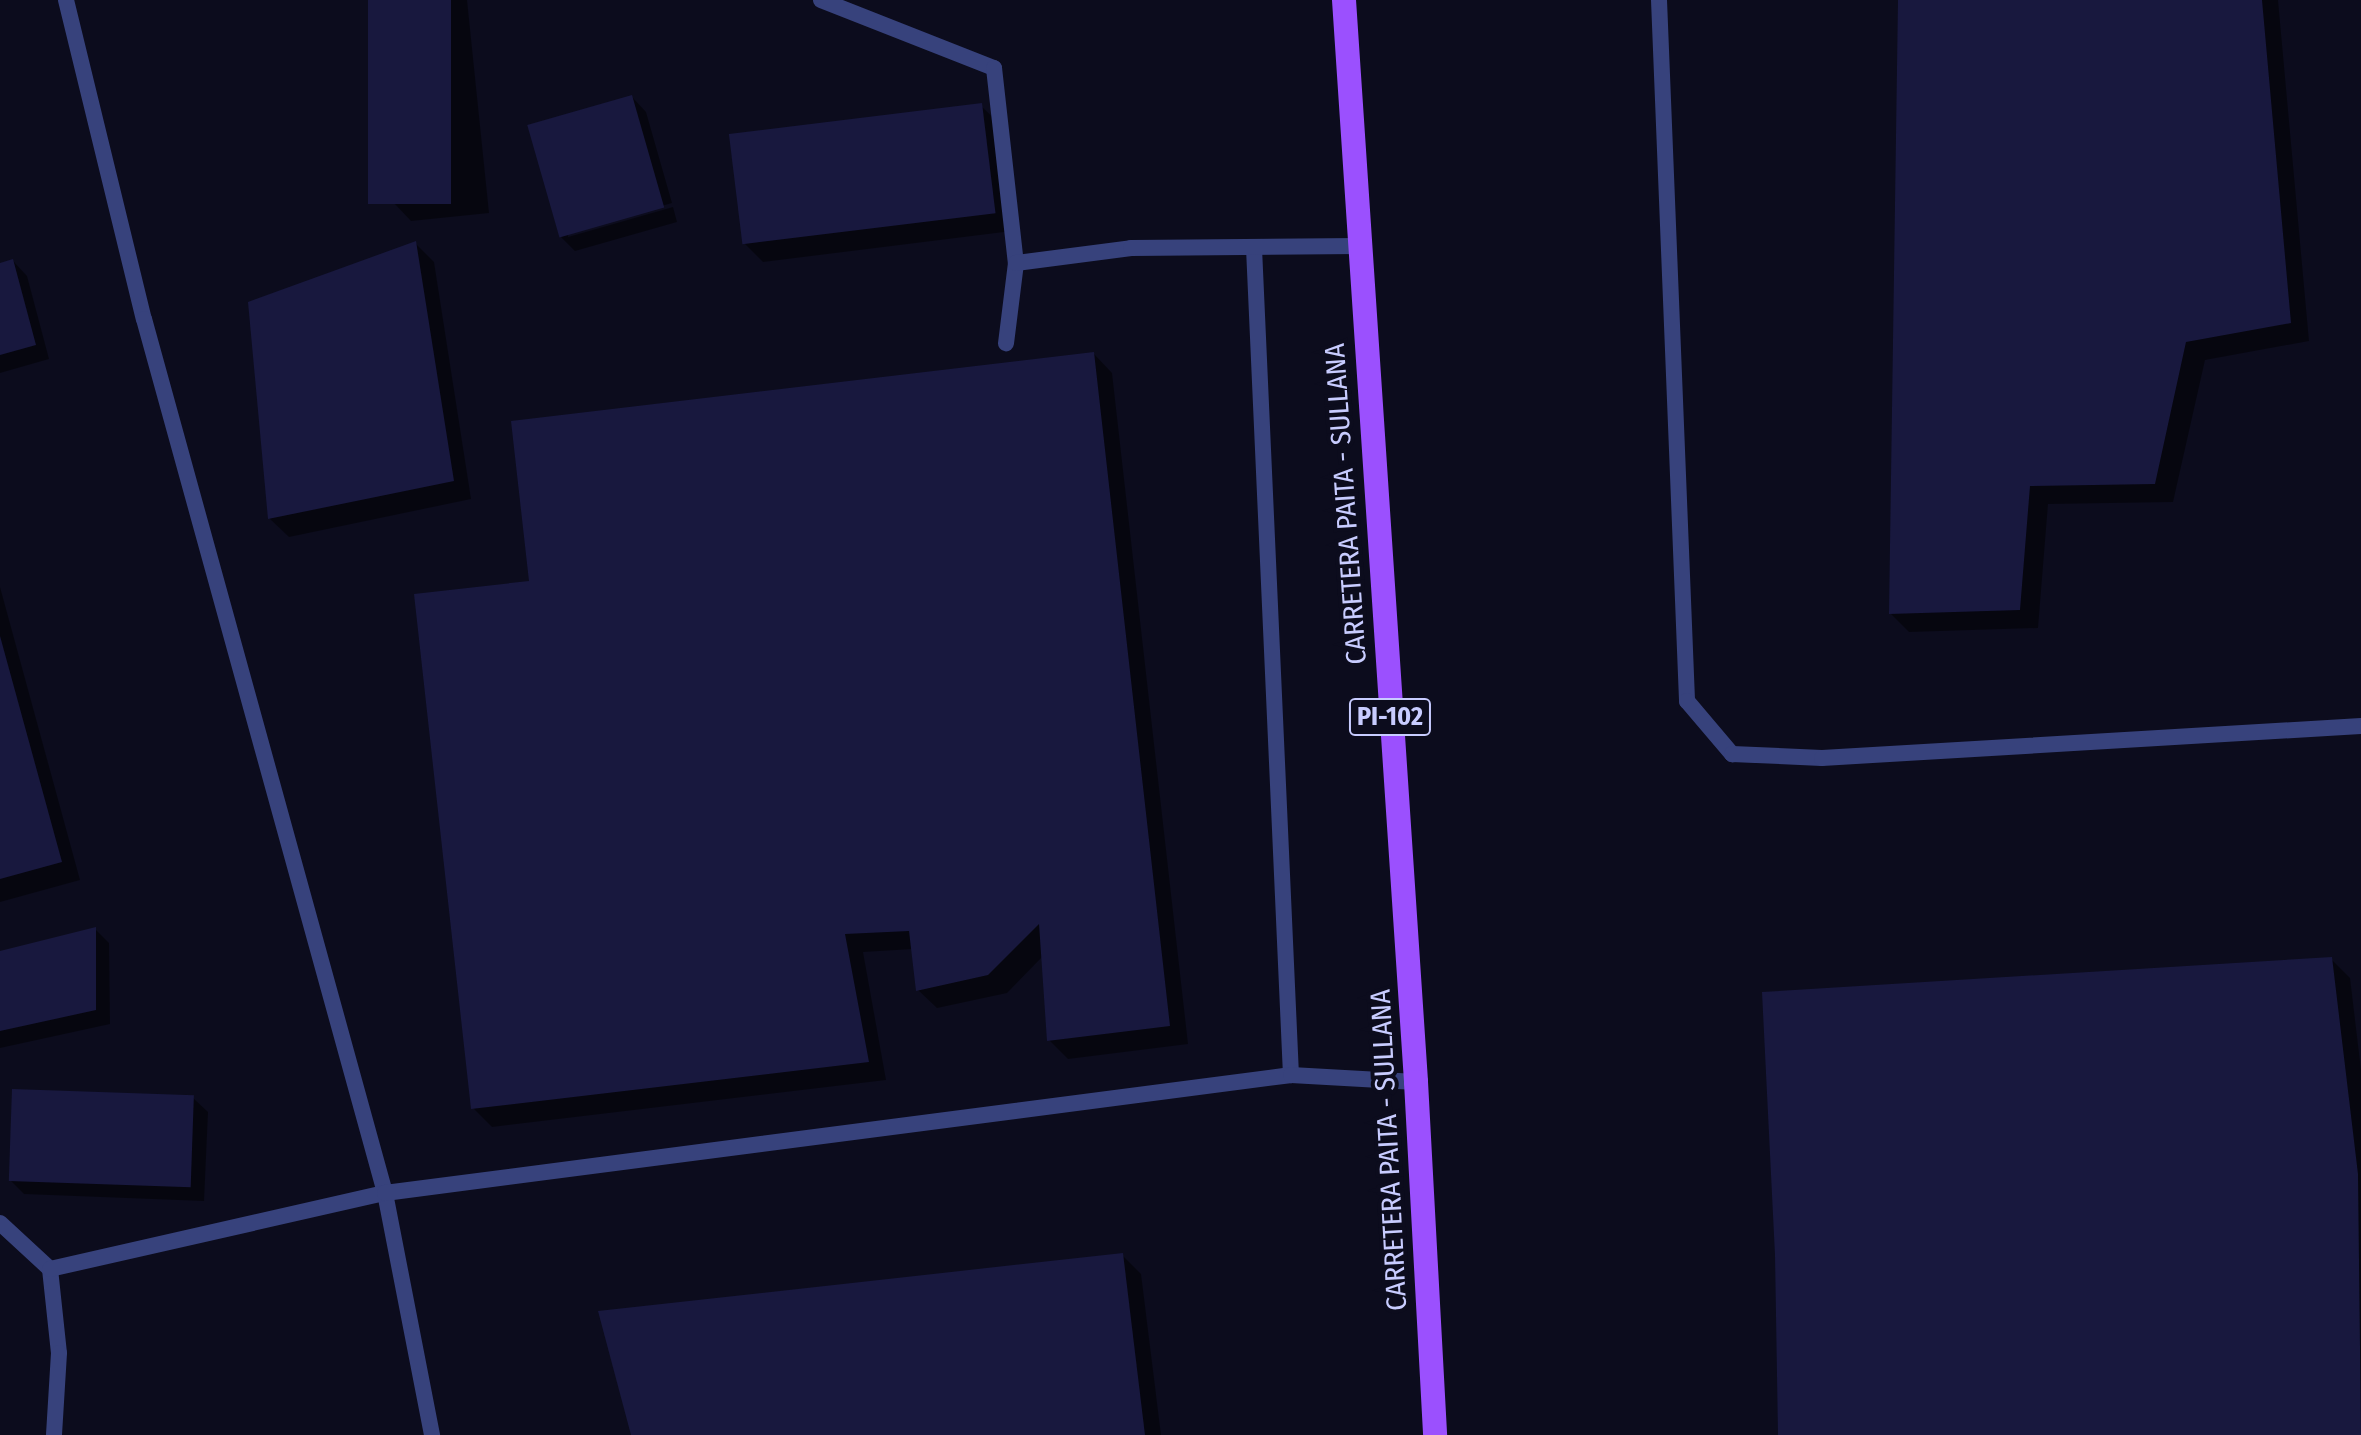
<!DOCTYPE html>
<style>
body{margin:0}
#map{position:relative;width:2361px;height:1435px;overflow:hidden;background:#0c0c1d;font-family:"Fira Sans Condensed",sans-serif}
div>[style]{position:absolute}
.shadow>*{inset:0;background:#0007}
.building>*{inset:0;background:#18183e;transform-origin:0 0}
.lane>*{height:16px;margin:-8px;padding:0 8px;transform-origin:8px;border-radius:8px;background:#37427c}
.street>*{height:16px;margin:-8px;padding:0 8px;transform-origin:8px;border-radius:8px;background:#37427c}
.primary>*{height:24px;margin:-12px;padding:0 12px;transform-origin:12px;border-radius:12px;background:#9b50fe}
span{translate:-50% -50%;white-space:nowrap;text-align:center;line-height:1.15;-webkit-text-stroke:8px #0c0c1d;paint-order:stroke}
.shield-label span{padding:2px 6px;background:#0c0c1d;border:2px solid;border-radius:6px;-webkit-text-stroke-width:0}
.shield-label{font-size:26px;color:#c8ccff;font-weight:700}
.street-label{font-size:28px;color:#c8ccff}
</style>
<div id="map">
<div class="shadow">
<div style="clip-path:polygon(370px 0,467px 0,489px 213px,411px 221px,393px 202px)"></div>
<div style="clip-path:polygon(1900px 0,2278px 0,2309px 341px,2205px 360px,2173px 502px,2048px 504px,2038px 628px,1909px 632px,1891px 614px)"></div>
<div style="clip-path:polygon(632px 97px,646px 112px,672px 203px,568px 233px,568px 237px,673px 207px,677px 222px,575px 251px,561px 237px)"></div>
<div style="clip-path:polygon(981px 106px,1000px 124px,1012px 231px,763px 262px,744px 243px)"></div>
<div style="clip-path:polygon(416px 244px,434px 262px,471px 499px,289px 537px,270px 519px,250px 303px)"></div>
<div style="clip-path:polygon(13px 261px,27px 276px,49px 359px,0 373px,0 265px)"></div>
<div style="clip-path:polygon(1094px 354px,1112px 373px,1188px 1044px,1068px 1059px,1049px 1040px,1043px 956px,1007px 993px,937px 1008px,918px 990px,913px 949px,863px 952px,886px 1080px,492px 1127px,473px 1108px,531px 583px)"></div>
<div style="clip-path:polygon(0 587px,80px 880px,0 902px)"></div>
<div style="clip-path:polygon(95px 929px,109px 943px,110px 1024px,0 1048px,0 953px)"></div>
<div style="clip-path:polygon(2331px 959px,2350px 978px,2361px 1070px,2361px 1435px,1782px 1435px)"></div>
<div style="clip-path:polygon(193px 1098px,208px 1112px,204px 1201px,24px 1194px,10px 1180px)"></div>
<div style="clip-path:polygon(1122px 1255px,1141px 1274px,1161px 1435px,633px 1435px)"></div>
</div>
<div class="building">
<div style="left:368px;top:0;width:83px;height:204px"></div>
<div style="clip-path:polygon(1898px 0,2262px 0,2291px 323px,2186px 342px,2155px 484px,2030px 486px,2020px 610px,1889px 614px)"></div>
<div style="left:632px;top:95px;width:117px;height:109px;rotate:74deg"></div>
<div style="left:982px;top:103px;width:111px;height:255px;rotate:83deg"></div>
<div style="clip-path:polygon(416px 241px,454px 481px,268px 519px,248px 302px)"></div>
<div style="clip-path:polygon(13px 259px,36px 345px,0 355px,0 263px)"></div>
<div style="clip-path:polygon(1094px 352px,1170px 1026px,1047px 1041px,1039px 924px,988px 975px,916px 991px,909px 931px,845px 934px,869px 1062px,471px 1109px,414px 594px,529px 581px,511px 421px)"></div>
<div style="clip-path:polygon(0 636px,62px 862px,0 879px)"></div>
<div style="clip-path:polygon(96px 927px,96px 1010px,0 1031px,0 951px)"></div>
<div style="clip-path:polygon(2332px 957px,2358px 1174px,2361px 1435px,1778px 1435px,1775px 1255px,1762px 992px)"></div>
<div style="left:12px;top:1089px;width:182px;height:92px;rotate:2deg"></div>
<div style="clip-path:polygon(1123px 1253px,1145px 1435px,631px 1435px,598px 1311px)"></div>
</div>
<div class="lane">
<div style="left:821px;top:0;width:186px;rotate:21.5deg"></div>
<div style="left:994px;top:68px;width:196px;rotate:83.6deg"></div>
<div style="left:1016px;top:263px;width:81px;rotate:97.1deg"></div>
<div style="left:1659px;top:0;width:702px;rotate:87.71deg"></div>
<div style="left:1687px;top:701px;width:70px;rotate:49.7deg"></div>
<div style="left:1732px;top:754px;width:90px;rotate:2.5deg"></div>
<div style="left:1822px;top:758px;width:540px;rotate:-3.4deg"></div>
<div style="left:1254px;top:248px;width:828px;rotate:87.44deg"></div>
<div style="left:1016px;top:263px;width:116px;rotate:-7.4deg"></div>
<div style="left:1131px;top:248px;width:227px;rotate:-0.5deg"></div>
<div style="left:0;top:1223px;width:68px;rotate:42.6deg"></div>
<div style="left:50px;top:1269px;width:84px;rotate:83.9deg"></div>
<div style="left:59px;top:1353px;width:82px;rotate:93.5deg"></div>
</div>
<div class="street">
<div style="left:66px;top:0;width:328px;rotate:76.3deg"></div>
<div style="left:144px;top:319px;width:907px;rotate:74.58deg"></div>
<div style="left:385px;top:1193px;width:247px;rotate:79deg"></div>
<div style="left:50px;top:1269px;width:344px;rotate:-12.8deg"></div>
<div style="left:385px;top:1193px;width:914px;rotate:-7.42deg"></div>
<div style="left:1291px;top:1075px;width:125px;rotate:3.2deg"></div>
</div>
<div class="primary">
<div style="left:1344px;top:0;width:1084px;rotate:86.19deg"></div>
<div style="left:1416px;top:1082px;width:354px;rotate:86.9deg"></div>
</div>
<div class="shield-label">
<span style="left:1390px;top:717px">PI-102</span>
</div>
<div class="street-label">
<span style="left:1346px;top:504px;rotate:-94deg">CARRETERA PAITA - SULLANA</span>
<span style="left:1389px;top:1150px;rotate:-93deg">CARRETERA PAITA - SULLANA</span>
</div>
</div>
